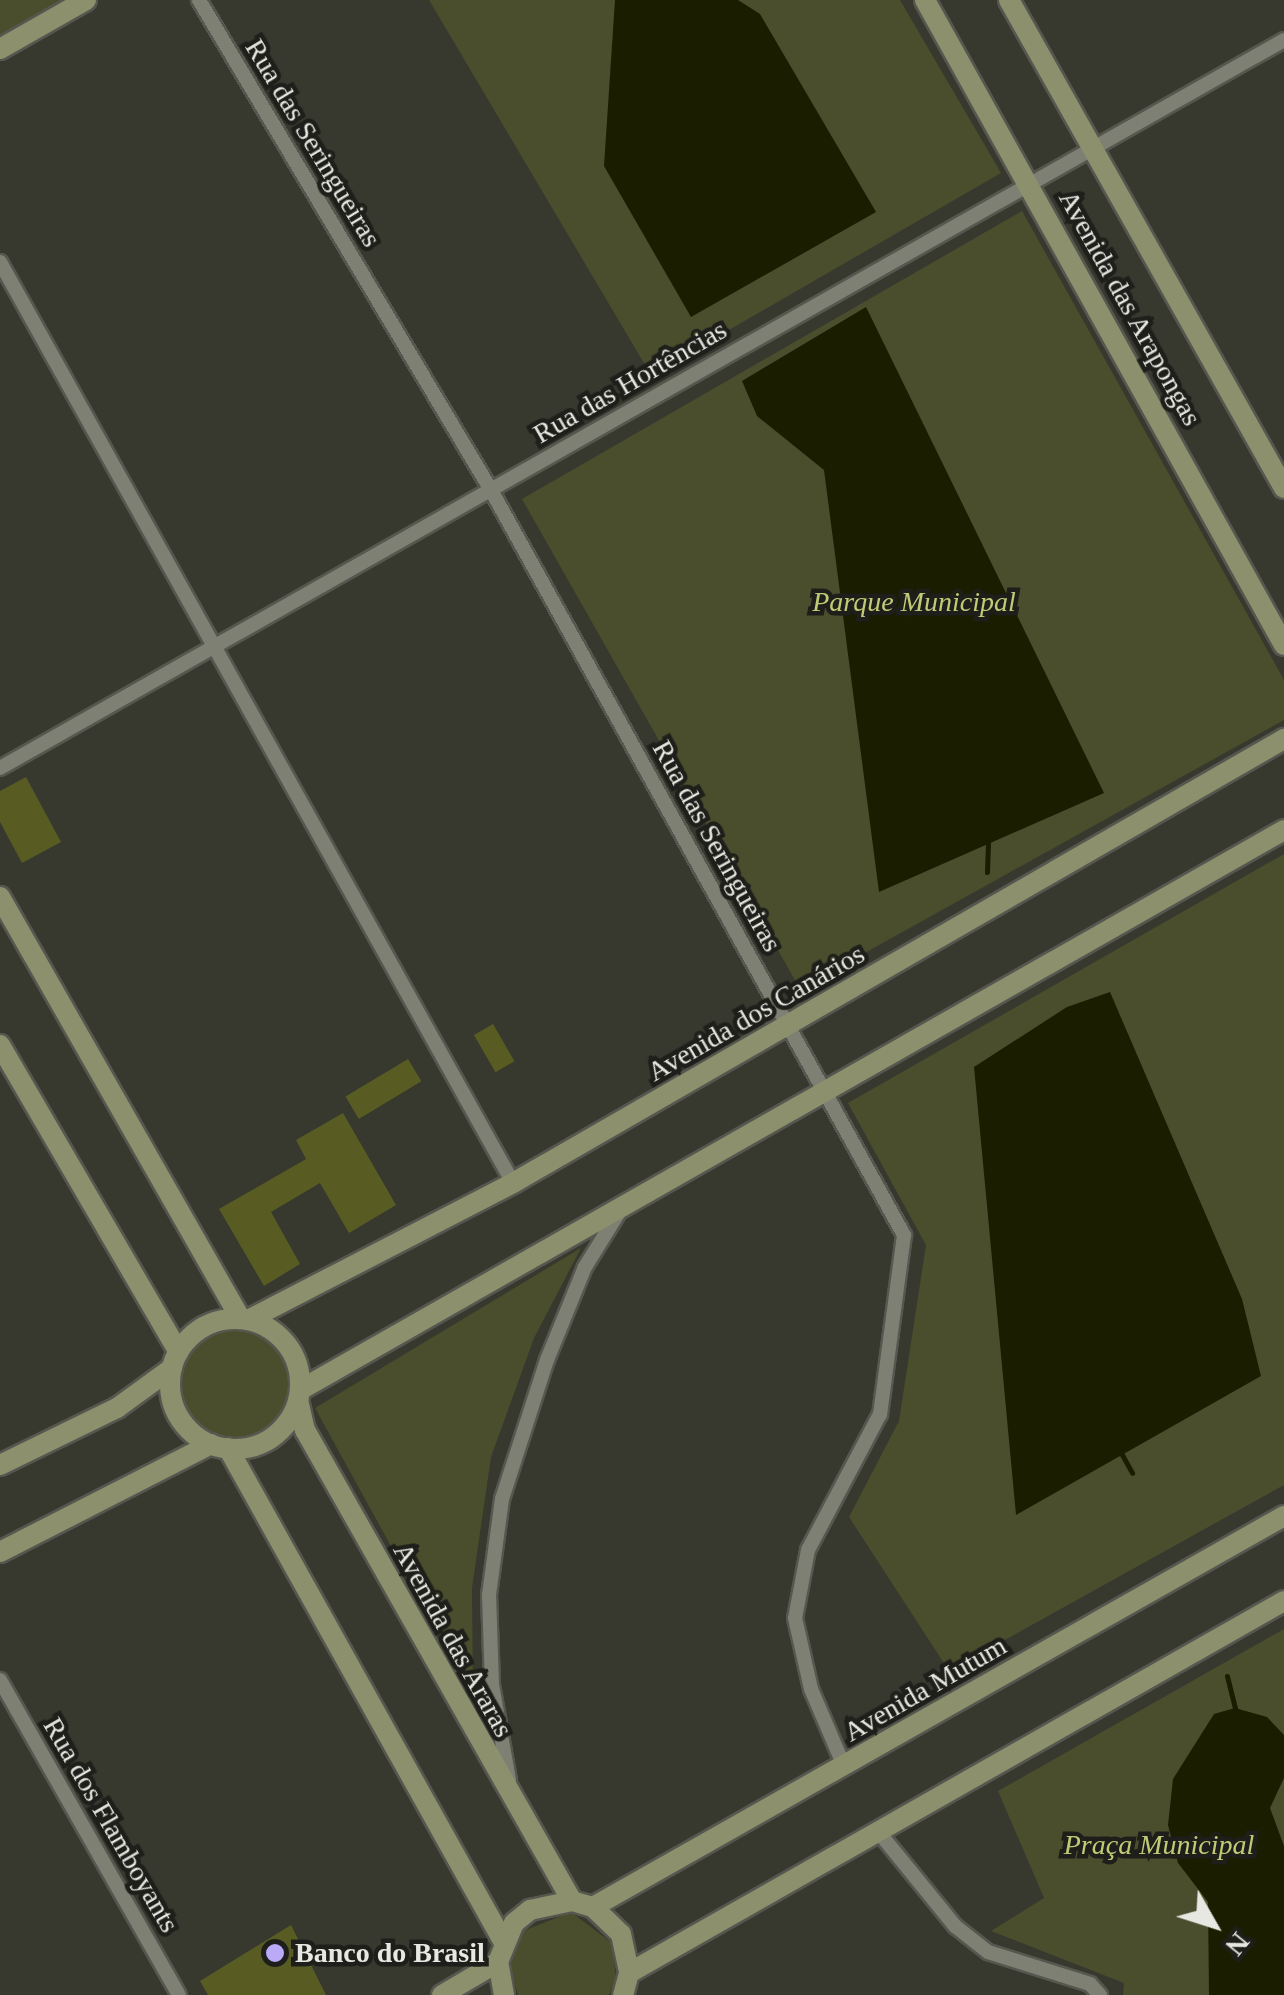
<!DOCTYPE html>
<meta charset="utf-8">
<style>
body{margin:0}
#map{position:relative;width:1284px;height:1995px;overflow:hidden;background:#37382e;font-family:"Times New Roman",serif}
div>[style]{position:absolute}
.green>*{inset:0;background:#4b4e2d}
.round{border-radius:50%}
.water>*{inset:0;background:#1b1d01}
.stream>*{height:5px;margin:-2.5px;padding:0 2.5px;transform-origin:2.5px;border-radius:2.5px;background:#1b1d01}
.building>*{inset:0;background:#585c23;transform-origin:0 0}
.roads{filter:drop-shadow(2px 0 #56574f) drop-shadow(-2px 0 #56574f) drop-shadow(0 2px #56574f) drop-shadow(0 -2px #56574f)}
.street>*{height:14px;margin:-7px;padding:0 7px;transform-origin:7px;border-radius:7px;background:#7e8074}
.secondary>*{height:20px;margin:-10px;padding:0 10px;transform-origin:10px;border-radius:10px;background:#8d906d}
.secondary>.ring{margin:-10px;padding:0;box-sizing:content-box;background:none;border:20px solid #8d906d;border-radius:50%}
.dots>*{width:28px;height:28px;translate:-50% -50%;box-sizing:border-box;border:5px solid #1e1f1a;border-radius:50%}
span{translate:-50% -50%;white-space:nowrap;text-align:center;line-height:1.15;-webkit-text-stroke:9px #1e1f1a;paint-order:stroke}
.street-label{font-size:28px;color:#e7e8e1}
.park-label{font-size:28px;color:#c3ca75;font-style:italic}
.poi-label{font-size:28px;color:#e7e8e1;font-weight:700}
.left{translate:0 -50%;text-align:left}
.north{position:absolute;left:1164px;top:1875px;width:100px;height:100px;-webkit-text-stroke:8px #1e1f1a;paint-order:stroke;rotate:129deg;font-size:28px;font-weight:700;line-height:40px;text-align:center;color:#e7e8e1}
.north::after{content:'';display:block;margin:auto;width:35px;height:45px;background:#e7e8e1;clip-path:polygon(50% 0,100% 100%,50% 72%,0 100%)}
</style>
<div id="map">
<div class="green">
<div style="clip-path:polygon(0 0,63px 0,0 38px)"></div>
<div style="clip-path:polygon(429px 0,900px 0,1001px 173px,651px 375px)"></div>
<div style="clip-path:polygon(1022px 211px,1284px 680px,1284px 720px,800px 989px,522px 499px)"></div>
<div style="clip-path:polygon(1284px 854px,1284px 1485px,949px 1671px,849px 1517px,899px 1421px,926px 1245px,848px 1103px)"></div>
<div style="clip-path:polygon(581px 1248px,534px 1338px,491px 1457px,472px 1588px,473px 1695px,315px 1408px)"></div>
<div class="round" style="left:179px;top:1328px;width:112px;height:112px"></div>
<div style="clip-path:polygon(1284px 1629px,1284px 1995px,1123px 1995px,1124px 1983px,991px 1931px,1044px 1898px,998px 1791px)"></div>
<div style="clip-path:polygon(571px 1912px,612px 1943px,616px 1978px,609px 1995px,518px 1995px,509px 1964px,523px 1931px)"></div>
</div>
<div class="water">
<div style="clip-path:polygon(615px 0,738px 0,760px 14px,876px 212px,691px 317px,604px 166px)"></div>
<div style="clip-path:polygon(866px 307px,1104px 793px,879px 892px,824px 470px,757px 416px,742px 381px)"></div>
<div style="clip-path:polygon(1110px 992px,1242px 1299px,1261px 1376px,1016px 1515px,974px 1067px,1067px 1007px)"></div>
<div style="clip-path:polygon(1235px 1708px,1267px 1717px,1284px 1735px,1284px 1778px,1270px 1808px,1284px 1846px,1284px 1995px,1209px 1995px,1208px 1902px,1178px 1863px,1168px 1825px,1173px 1779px,1214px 1714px)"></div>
</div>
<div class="stream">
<div style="left:987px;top:872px;width:30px;rotate:-88deg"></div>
<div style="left:1120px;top:1451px;width:25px;rotate:61deg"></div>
<div style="left:1227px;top:1676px;width:37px;rotate:76deg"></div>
</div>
<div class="building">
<div style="clip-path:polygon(26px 777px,61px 842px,22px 863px,0 822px,0 791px)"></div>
<div style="left:493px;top:1024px;width:43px;height:22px;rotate:60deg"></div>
<div style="left:408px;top:1059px;width:26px;height:73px;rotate:59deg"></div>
<div style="clip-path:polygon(343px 1113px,396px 1205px,349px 1233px,320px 1183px,271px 1212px,300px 1264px,264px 1286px,219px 1209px,306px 1159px,296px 1140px)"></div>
<div style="clip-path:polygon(291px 1925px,326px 1995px,208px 1995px,200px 1981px)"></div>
</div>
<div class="roads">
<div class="street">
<div style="left:199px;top:0;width:570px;rotate:59.21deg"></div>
<div style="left:491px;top:490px;width:852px;rotate:61deg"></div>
<div style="left:904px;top:1235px;width:181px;rotate:97.6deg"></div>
<div style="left:880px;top:1414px;width:154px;rotate:117.9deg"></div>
<div style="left:808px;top:1550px;width:69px;rotate:100.8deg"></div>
<div style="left:795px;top:1618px;width:73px;rotate:77.3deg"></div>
<div style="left:811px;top:1689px;width:84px;rotate:66.8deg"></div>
<div style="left:0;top:262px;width:1054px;rotate:60.88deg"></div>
<div style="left:0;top:768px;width:1476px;rotate:-29.55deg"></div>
<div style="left:0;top:1680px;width:362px;rotate:60.4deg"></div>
<div style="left:509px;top:1780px;width:97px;rotate:-100.1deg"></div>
<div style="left:492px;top:1685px;width:90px;rotate:-91.9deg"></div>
<div style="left:489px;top:1595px;width:97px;rotate:-82.3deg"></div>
<div style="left:502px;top:1499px;width:146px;rotate:-72.1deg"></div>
<div style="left:547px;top:1360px;width:100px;rotate:-67.8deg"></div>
<div style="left:585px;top:1267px;width:68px;rotate:-58.2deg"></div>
<div style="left:877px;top:1830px;width:124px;rotate:50.9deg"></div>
<div style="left:955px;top:1926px;width:42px;rotate:38.2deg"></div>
<div style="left:988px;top:1952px;width:107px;rotate:17.4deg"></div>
<div style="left:1090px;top:1984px;width:15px;rotate:48deg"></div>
</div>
<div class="secondary">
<div style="left:925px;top:0;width:738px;rotate:60.9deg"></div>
<div style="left:1009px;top:0;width:560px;rotate:60.6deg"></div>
<div style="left:0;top:49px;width:99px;rotate:-29.7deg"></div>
<div style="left:0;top:897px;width:485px;rotate:60.3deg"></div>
<div style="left:0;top:1045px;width:355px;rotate:59.8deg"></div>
<div class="ring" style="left:170px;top:1319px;width:110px;height:110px"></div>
<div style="left:248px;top:1320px;width:298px;rotate:-27.3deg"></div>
<div style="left:513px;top:1183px;width:890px;rotate:-29.94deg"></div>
<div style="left:300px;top:1390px;width:1132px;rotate:-29.64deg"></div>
<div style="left:298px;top:1400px;width:31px;rotate:77deg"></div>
<div style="left:305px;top:1430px;width:541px;rotate:60.45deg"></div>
<div style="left:228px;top:1448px;width:565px;rotate:60.85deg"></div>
<div style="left:0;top:1465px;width:130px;rotate:-26deg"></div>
<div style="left:117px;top:1408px;width:68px;rotate:-36deg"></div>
<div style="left:0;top:1552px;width:237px;rotate:-27.1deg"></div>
<div style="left:593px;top:1907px;width:794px;rotate:-29.5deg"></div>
<div style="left:629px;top:1973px;width:753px;rotate:-29.59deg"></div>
<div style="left:442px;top:1995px;width:65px;rotate:-30.5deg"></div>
<div style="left:504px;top:1995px;width:34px;rotate:-100deg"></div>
<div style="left:498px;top:1962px;width:42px;rotate:-67.7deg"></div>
<div style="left:514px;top:1923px;width:21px;rotate:-39deg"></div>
<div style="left:530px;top:1910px;width:43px;rotate:-12.1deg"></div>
<div style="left:572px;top:1901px;width:22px;rotate:16deg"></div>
<div style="left:593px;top:1907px;width:39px;rotate:44deg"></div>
<div style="left:621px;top:1934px;width:40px;rotate:78deg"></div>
<div style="left:629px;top:1973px;width:23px;rotate:105deg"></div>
</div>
</div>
<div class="dots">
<div style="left:275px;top:1953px;background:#baaaf7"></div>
</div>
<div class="street-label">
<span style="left:313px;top:143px;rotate:59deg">Rua das Seringueiras</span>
<span style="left:1130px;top:308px;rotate:61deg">Avenida das Arapongas</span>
<span style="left:630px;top:382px;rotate:-30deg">Rua das Hortências</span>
<span style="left:717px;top:846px;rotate:61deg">Rua das Seringueiras</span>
<span style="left:756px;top:1013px;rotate:-30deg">Avenida dos Canários</span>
<span style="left:453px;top:1640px;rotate:61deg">Avenida das Araras</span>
<span style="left:925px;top:1689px;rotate:-30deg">Avenida Mutum</span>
<span style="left:111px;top:1825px;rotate:60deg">Rua dos Flamboyants</span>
</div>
<div class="park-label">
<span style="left:914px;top:602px">Parque Municipal</span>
<span style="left:1159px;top:1845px">Praça Municipal</span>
</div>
<div class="poi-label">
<span class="left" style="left:295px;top:1953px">Banco do Brasil</span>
</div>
<div class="north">N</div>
</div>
